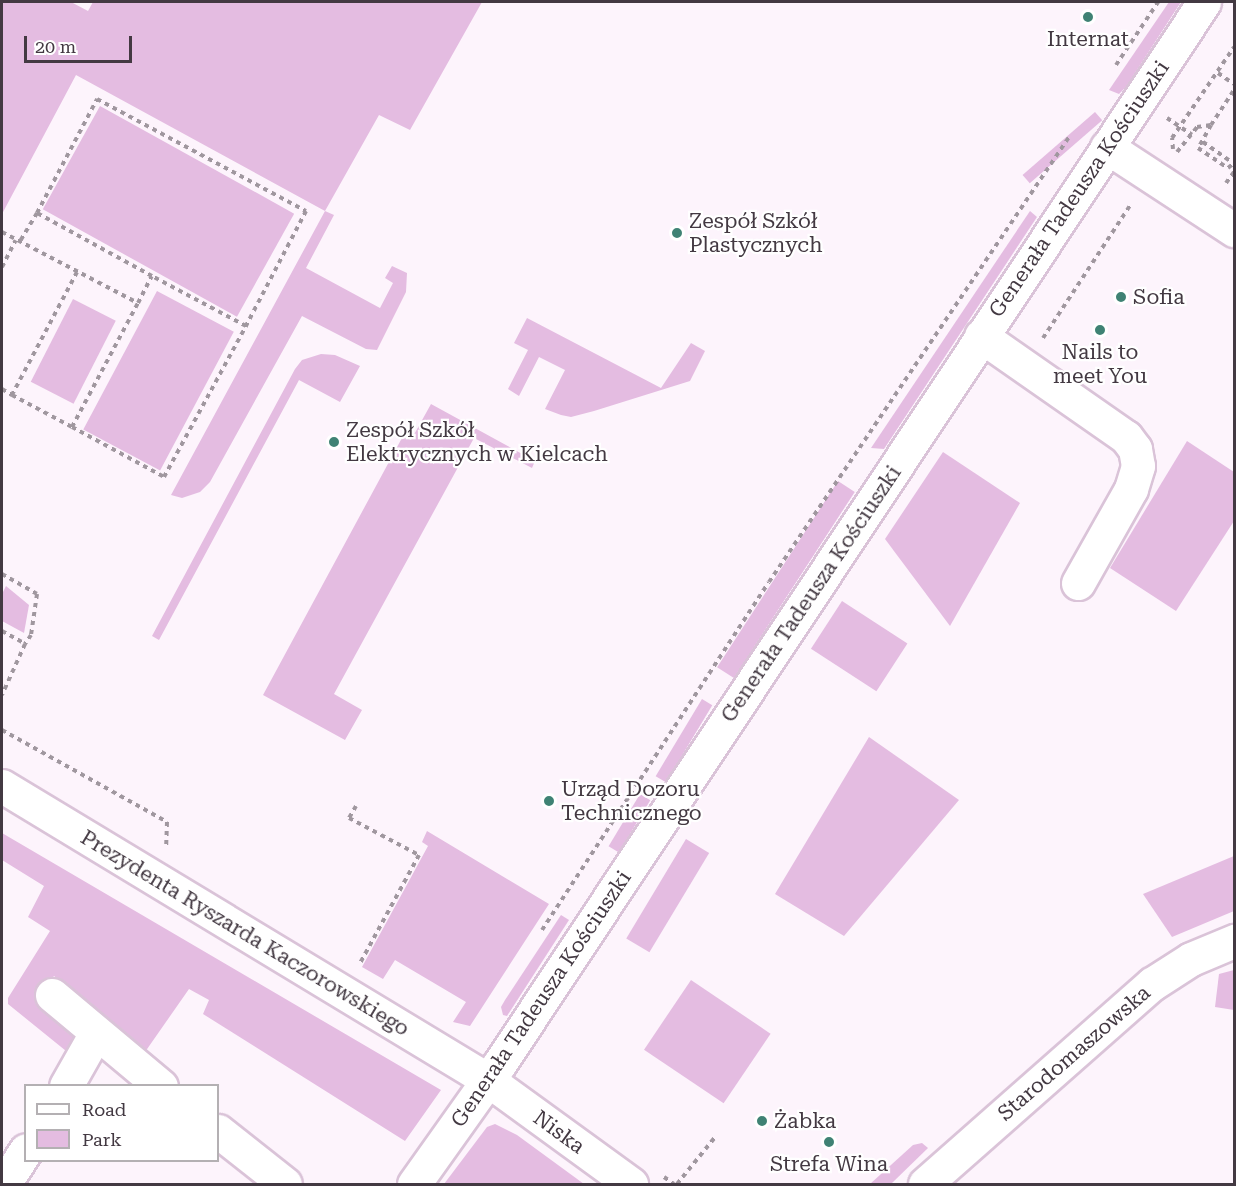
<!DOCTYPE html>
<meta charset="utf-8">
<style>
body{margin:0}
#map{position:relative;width:1236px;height:1186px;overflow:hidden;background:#fdf4fc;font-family:"Roboto Serif",serif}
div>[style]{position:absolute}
.green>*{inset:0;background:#e4bce1;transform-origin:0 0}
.path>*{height:4px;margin-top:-2px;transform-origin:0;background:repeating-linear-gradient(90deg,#a0979f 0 4.5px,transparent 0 9px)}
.roads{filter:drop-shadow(2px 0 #dac3d8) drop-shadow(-2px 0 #dac3d8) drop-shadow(0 2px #dac3d8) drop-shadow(0 -2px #dac3d8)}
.minor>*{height:33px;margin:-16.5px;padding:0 16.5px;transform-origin:16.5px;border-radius:16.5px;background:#fff}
.dots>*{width:16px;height:16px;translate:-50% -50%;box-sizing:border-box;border:3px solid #fff;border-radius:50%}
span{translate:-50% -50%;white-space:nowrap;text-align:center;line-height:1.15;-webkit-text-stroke:4.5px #fff;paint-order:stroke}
.poi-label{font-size:21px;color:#433942}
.left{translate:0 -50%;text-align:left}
.street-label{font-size:21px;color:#433942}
.frame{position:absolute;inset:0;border:3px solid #433942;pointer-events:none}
.legend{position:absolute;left:24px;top:1084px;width:195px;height:78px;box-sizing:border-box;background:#fff;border:2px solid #b4b0b3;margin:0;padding:8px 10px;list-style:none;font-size:18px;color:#433942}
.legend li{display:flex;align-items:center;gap:12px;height:30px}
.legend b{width:30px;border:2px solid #b4b0b3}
.scale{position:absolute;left:24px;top:36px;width:108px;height:27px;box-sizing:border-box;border:3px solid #433942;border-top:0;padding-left:8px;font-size:18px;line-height:21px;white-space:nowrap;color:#433942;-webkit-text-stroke:4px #fff;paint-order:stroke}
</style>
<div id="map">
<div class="green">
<div style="clip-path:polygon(2px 2px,71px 2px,88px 11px,93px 2px,482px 2px,410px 130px,379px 115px,325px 211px,334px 215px,306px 268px,380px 308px,393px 283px,385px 278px,392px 266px,407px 273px,406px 292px,377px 350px,366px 349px,302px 316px,210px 482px,200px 492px,182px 498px,171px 495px,325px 211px,76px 75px,2px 214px)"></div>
<div style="clip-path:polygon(1169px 2px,1181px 2px,1126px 87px,1119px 94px,1109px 90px)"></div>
<div style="left:100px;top:106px;width:222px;height:118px;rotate:29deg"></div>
<div style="left:1095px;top:112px;width:11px;height:96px;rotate:49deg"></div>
<div style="clip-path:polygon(1030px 211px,1037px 217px,884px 449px,871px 448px)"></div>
<div style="left:157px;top:291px;width:87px;height:157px;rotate:28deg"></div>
<div style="left:73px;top:299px;width:48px;height:93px;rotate:27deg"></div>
<div style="clip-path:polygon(527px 318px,661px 388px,691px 343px,705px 351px,690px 381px,594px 411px,571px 417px,561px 415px,545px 409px,565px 370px,539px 357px,519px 396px,508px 389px,528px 350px,514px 343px)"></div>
<div style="clip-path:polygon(321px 354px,335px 355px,360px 366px,340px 402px,299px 380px,159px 640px,152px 636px,295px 369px,302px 360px)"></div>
<div style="clip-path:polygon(431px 404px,535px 461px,532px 468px,474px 438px,334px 694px,362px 710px,345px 740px,263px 695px,403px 436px,411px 440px)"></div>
<div style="clip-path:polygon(1187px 441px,1234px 472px,1234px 521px,1176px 611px,1110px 568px)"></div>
<div style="clip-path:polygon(943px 452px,1020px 503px,950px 626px,885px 539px)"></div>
<div style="left:838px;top:481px;width:20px;height:222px;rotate:33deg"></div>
<div style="clip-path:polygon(6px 586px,29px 605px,24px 633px,2px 621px,2px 594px)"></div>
<div style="left:842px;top:601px;width:78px;height:57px;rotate:33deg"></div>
<div style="left:702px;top:699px;width:12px;height:90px;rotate:31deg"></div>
<div style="clip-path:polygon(869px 737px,959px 800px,844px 936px,775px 894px)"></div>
<div style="left:640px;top:794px;width:12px;height:61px;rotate:31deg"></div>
<div style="clip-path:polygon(427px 831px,549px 904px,470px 1026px,453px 1022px,466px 1002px,395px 960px,383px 979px,362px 967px,428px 846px,422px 842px)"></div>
<div style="clip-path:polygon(2px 833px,441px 1090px,405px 1141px,203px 1014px,209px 1000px,189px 989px,145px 1052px,54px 976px,37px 1001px,69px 1028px,77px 1043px,71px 1055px,8px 1004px,8px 998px,50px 931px,28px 917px,44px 886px,2px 860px)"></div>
<div style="left:686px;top:839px;width:27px;height:116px;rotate:31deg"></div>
<div style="clip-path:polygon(1234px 856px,1234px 911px,1172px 937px,1143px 894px)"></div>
<div style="clip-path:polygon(561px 915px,569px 920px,507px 1016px,503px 1015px,501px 1007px,505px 1000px)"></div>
<div style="clip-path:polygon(1234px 970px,1234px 1010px,1215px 1007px,1219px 974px)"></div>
<div style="left:691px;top:980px;width:96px;height:84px;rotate:34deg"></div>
<div style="clip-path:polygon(495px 1124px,517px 1135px,584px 1184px,444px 1184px,487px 1127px)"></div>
<div style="clip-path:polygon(922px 1143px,928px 1148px,891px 1184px,870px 1184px,913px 1145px)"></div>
</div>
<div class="path">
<div style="left:1116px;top:65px;width:76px;rotate:-56.3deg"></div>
<div style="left:1218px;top:73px;width:19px;rotate:35deg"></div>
<div style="left:1167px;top:118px;width:30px;rotate:34deg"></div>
<div style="left:1211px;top:125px;width:26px;rotate:119deg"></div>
<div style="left:1198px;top:148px;width:36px;rotate:34deg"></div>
<div style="left:1228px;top:168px;width:8px;rotate:-40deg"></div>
<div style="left:1203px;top:142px;width:35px;rotate:35deg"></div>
<div style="left:1173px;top:149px;width:11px;rotate:-95deg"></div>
<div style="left:1172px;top:138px;width:110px;rotate:-55.7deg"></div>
<div style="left:1177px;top:152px;width:32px;rotate:-51deg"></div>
<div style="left:1197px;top:127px;width:14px;rotate:-8deg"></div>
<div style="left:1211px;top:125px;width:42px;rotate:-56.7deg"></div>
<div style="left:1226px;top:183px;width:14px;rotate:-54deg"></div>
<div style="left:37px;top:213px;width:129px;rotate:-62.2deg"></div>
<div style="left:97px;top:99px;width:237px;rotate:28.2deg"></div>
<div style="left:306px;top:211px;width:130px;rotate:117.6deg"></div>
<div style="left:246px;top:326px;width:106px;rotate:-152deg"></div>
<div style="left:2px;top:232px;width:153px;rotate:27.6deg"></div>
<div style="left:138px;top:303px;width:30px;rotate:-63deg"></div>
<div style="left:152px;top:276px;width:131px;rotate:-151.3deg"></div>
<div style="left:37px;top:213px;width:33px;rotate:121deg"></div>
<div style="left:2px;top:267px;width:30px;rotate:-63deg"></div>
<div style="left:77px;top:272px;width:139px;rotate:117.9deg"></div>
<div style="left:12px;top:395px;width:68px;rotate:28.1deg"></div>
<div style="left:72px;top:427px;width:140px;rotate:-62deg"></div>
<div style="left:1043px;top:338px;width:160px;rotate:-56.7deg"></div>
<div style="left:2px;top:389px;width:12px;rotate:31deg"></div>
<div style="left:72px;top:427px;width:105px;rotate:28.5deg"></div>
<div style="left:164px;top:477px;width:172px;rotate:-61.5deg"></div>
<div style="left:2px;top:574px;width:40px;rotate:29.7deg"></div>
<div style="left:37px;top:594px;width:41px;rotate:98.3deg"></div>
<div style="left:31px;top:635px;width:11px;rotate:124deg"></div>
<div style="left:2px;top:631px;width:26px;rotate:29deg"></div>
<div style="left:25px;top:644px;width:56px;rotate:114.3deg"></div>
<div style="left:2px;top:730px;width:189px;rotate:29.1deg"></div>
<div style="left:167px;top:822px;width:23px;rotate:92deg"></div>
<div style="left:356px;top:806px;width:14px;rotate:120deg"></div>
<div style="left:349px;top:818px;width:79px;rotate:27.9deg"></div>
<div style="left:419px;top:855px;width:123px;rotate:118.6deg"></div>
<div style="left:542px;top:930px;width:415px;rotate:-56.9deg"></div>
<div style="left:769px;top:582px;width:537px;rotate:-56.01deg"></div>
<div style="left:664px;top:1177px;width:12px;rotate:35deg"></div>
<div style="left:677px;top:1184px;width:62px;rotate:-50.9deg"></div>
</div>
<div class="roads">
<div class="minor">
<div style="left:1107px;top:147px;width:152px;rotate:33.2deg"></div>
<div style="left:981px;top:336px;width:177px;rotate:34.9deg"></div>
<div style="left:1126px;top:437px;width:15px;rotate:53deg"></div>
<div style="left:1135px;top:449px;width:17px;rotate:80deg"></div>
<div style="left:1138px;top:466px;width:24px;rotate:107deg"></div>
<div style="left:1131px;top:489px;width:108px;rotate:119.4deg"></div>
<div style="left:2px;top:786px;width:568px;rotate:31.17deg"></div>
<div style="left:488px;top:1080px;width:177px;rotate:36deg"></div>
<div style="left:52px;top:995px;width:142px;rotate:39.9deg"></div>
<div style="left:66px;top:1086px;width:61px;rotate:-60.5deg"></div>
<div style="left:218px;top:1131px;width:85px;rotate:38.3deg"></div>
<div style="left:4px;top:1184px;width:40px;rotate:-57.1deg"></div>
<div style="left:414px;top:1184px;width:148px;rotate:-54.6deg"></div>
<div style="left:500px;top:1063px;width:1273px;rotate:-56.43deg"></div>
<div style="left:925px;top:1184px;width:303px;rotate:-41.4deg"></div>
<div style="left:1152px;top:984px;width:46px;rotate:-32.7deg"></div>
<div style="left:1191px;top:959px;width:47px;rotate:-22.7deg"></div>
</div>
</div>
<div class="dots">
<div style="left:1088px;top:17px;background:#3f8274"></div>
<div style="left:677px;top:233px;background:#3f8274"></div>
<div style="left:1121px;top:297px;background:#3f8274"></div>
<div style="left:1100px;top:330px;background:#3f8274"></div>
<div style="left:334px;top:442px;background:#3f8274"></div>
<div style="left:549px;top:801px;background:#3f8274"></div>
<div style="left:762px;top:1121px;background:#3f8274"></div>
<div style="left:829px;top:1142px;background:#3f8274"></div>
</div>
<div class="poi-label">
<span style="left:1088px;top:39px">Internat</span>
<span class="left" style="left:689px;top:233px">Zespół Szkół<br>Plastycznych</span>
<span class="left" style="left:1133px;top:297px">Sofia</span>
<span style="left:1100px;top:364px">Nails to<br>meet You</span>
<span class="left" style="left:346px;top:442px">Zespół Szkół<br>Elektrycznych w Kielcach</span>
<span class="left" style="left:561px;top:801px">Urząd Dozoru<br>Technicznego</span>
<span class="left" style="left:774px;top:1121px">Żabka</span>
<span style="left:829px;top:1164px">Strefa Wina</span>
</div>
<div class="street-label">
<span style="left:1079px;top:189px;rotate:-56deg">Generała Tadeusza Kościuszki</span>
<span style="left:811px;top:594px;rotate:-56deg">Generała Tadeusza Kościuszki</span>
<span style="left:245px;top:933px;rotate:31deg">Prezydenta Ryszarda Kaczorowskiego</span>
<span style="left:541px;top:999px;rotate:-56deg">Generała Tadeusza Kościuszki</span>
<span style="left:1074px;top:1053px;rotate:-41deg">Starodomaszowska</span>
<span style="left:559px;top:1132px;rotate:36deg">Niska</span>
</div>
<div class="frame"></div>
<ul class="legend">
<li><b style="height:8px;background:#fff"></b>Road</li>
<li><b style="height:16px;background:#e4bce1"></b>Park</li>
</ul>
<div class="scale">20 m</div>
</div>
